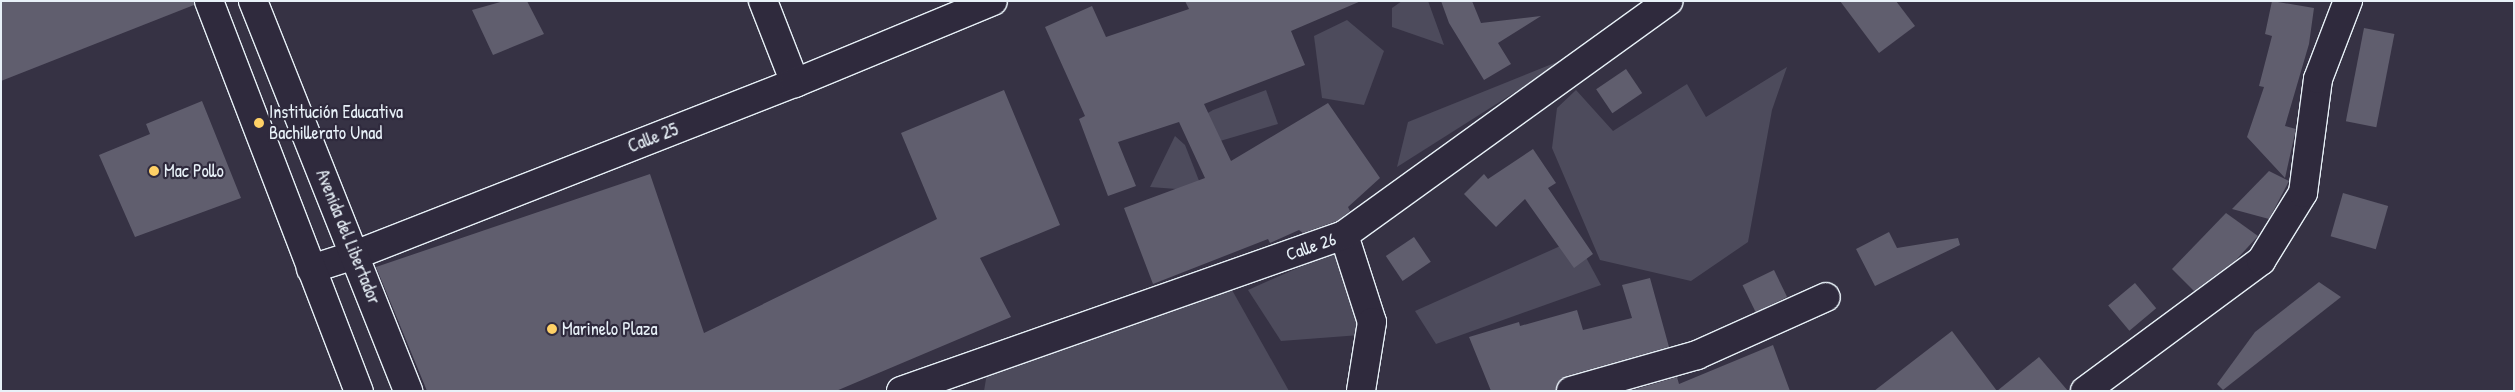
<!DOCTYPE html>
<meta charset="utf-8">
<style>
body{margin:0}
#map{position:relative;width:2515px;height:392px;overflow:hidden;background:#363244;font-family:"Patrick Hand",sans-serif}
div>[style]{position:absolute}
.green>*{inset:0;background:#4d4b5c}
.building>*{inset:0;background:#605e6e;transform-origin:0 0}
.roads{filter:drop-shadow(1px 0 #e8f1f8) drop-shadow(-1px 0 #e8f1f8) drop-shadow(0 1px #e8f1f8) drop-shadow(0 -1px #e8f1f8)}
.minor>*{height:28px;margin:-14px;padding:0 14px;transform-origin:14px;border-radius:14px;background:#2f2a3d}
.major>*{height:28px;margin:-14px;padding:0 14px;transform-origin:14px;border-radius:14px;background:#2f2a3d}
.dots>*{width:14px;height:14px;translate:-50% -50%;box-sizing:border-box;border:2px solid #2f2a3d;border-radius:50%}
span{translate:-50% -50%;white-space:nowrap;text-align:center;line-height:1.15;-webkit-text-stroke:4.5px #2f2a3d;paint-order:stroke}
.poi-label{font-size:18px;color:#e8f1f8}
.left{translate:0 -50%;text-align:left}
.street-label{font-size:18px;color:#e8f1f8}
.frame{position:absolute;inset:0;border:2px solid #e8f1f8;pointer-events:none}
</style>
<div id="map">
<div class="green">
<div style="clip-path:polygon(1402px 1px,1428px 1px,1444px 45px,1392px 27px,1392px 8px)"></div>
<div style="clip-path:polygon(1347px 20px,1384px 51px,1364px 105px,1322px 98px,1314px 36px)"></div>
<div style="clip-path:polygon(1572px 56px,1397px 167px,1408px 122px)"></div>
<div style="clip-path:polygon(1787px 67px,1772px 110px,1748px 242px,1691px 281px,1600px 260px,1552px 148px,1557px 108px,1576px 90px,1613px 131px,1687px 84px,1706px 117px)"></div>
<div style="clip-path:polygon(1266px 90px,1278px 124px,1203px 146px,1189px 124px,1213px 110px)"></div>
<div style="clip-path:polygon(1175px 136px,1185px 145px,1203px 191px,1150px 187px)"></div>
<div style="clip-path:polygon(1576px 239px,1601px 285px,1436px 344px,1415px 311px)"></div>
<div style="clip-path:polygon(1336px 251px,1360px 335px,1281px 341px,1248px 290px)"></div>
<div style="clip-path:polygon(1232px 290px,1289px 391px,984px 391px,987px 373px)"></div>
</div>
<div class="building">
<div style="clip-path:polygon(1px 1px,194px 1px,194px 5px,1px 81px)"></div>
<div style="clip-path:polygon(504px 1px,527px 1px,544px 34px,493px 55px,472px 10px)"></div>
<div style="clip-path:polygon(1185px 1px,1361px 1px,1291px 31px,1305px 65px,1204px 104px,1231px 161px,1328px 103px,1380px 178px,1348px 207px,1350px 211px,1337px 221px,1303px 233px,1299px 230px,1270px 243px,1268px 239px,1153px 284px,1124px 208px,1205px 178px,1179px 122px,1118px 142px,1136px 186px,1108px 196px,1079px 119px,1085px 116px,1045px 27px,1092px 6px,1106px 37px,1189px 9px)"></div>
<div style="clip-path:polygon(1441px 1px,1472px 1px,1481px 23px,1541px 16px,1498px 43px,1511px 64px,1484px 80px,1449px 23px)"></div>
<div style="clip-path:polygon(1840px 1px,1896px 1px,1915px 26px,1879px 53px)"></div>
<div style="clip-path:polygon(2272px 1px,2314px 8px,2309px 44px,2285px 126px,2296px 129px,2285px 178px,2247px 137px,2264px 87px,2259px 86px,2272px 36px,2265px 34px)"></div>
<div style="left:2364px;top:28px;width:31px;height:95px;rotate:11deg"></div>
<div style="left:1626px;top:69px;width:29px;height:36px;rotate:56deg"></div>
<div style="clip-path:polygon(1004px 90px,1060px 225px,980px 258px,1011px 317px,836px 391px,427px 391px,376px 267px,650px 174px,704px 333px,937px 219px,901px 133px)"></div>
<div style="clip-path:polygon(202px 101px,241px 198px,135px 237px,99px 155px,150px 134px,146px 124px)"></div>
<div style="clip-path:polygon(1533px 149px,1556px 183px,1548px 188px,1593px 254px,1574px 268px,1525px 199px,1496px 227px,1464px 194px,1484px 174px,1488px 179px)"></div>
<div style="clip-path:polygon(2269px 171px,2289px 181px,2269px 219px,2232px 209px)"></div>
<div style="left:2343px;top:193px;width:47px;height:45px;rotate:16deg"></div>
<div style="clip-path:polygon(2226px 213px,2258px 236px,2236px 260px,2194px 291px,2172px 269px)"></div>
<div style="clip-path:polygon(1889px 232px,1897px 248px,1958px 238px,1960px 245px,1875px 286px,1856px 249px)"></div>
<div style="left:1414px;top:237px;width:30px;height:34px;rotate:56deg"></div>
<div style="left:1774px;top:270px;width:30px;height:35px;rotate:64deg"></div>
<div style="clip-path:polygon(1650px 278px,1669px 347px,1567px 376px,1559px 381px,1556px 391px,1491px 391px,1469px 337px,1519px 322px,1520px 326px,1577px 310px,1583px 330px,1632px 318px,1622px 285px)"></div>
<div style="clip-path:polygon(2319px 282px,2341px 297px,2223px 390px,2217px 384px,2255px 332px)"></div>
<div style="left:2135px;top:283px;width:33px;height:35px;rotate:50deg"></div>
<div style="clip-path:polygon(1952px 331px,1997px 391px,1874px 391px)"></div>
<div style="clip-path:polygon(1773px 345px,1790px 391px,1629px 391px,1677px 377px,1679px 384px)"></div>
<div style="clip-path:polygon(2039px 357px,2068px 391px,1997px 391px)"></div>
</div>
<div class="roads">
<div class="minor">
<div style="left:763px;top:1px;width:88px;rotate:68.7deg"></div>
<div style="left:1344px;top:235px;width:91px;rotate:72.2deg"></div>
<div style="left:1372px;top:322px;width:70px;rotate:99.1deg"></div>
<div style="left:311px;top:269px;width:46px;rotate:-17.7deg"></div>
<div style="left:355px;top:255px;width:472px;rotate:-21.4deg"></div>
<div style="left:795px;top:83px;width:214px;rotate:-22.5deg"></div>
<div style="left:901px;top:391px;width:470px;rotate:-19.4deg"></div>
<div style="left:1344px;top:235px;width:400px;rotate:-35.8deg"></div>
<div style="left:1571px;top:391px;width:131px;rotate:-15.9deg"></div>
<div style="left:1697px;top:355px;width:141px;rotate:-24.2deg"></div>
<div style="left:2085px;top:391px;width:219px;rotate:-36.5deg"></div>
<div style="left:2261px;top:261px;width:80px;rotate:-58.3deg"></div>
<div style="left:2303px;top:193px;width:115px;rotate:-82.5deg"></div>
<div style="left:2318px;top:79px;width:84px;rotate:-69deg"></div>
</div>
<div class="major">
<div style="left:209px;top:1px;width:418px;rotate:69deg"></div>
<div style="left:253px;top:1px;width:420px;rotate:68.3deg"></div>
</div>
</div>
<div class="dots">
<div style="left:259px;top:123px;background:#ffd166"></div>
<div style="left:154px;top:171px;background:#ffd166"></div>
<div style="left:552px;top:329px;background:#ffd166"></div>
</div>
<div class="poi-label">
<span class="left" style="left:269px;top:123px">Institución Educativa<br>Bachillerato Unad</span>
<span class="left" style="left:164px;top:171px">Mac Pollo</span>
<span class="left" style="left:562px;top:329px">Marinelo Plaza</span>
</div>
<div class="street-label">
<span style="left:653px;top:138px;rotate:-21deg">Calle 25</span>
<span style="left:348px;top:237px;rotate:68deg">Avenida del Libertador</span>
<span style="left:1311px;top:247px;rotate:-19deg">Calle 26</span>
</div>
<div class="frame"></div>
</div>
